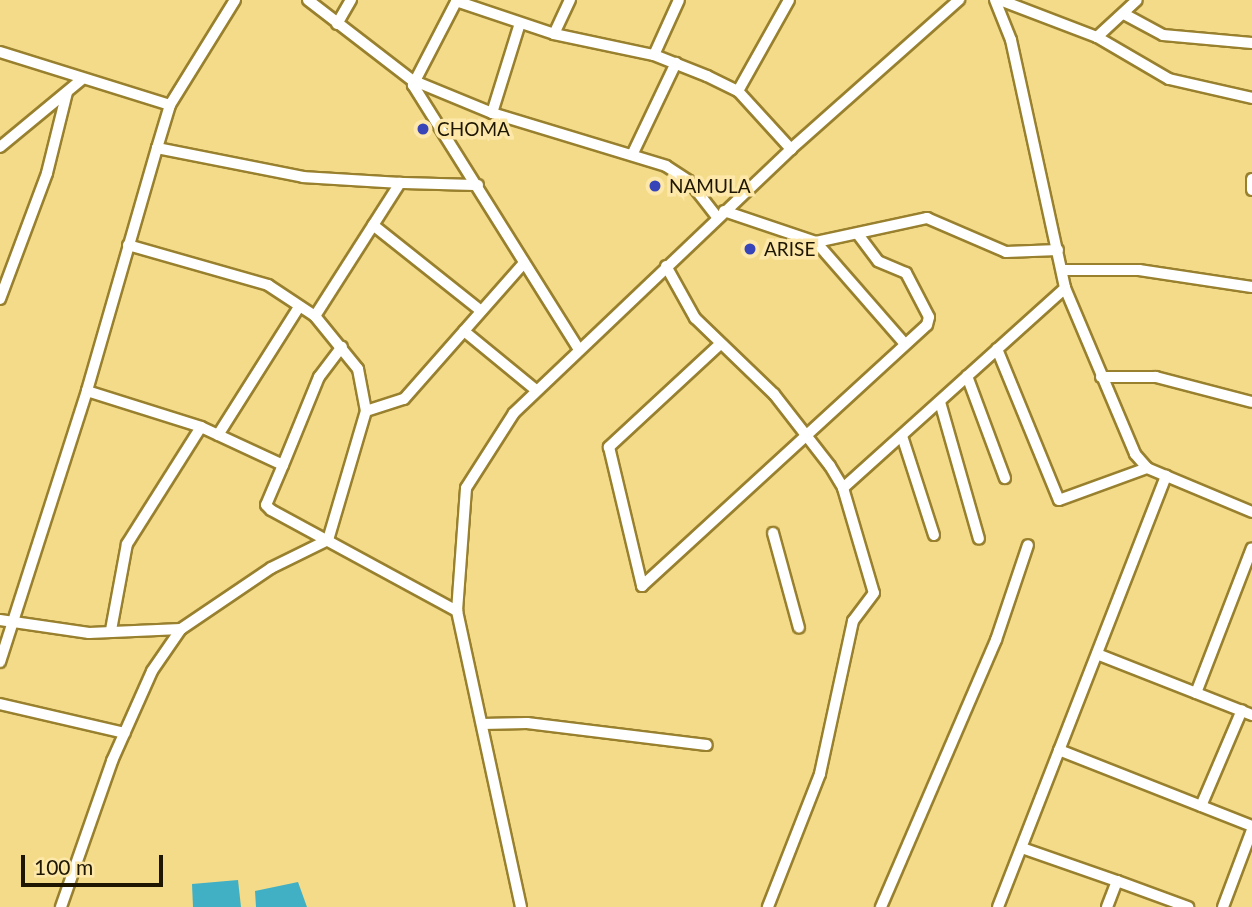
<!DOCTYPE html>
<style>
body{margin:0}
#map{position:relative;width:1252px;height:907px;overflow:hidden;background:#f4db8a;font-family:Lato,sans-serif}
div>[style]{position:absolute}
.water>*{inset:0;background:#42b0c4}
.roads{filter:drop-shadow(2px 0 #98802e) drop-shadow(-2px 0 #98802e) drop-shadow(0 2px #98802e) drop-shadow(0 -2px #98802e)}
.minor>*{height:10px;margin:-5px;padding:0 5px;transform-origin:5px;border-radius:5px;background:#fff}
.dots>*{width:19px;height:19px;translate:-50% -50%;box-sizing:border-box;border:4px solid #fde8aa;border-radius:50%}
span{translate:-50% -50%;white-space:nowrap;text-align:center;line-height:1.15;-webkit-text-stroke:7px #fde8aa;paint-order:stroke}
.poi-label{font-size:19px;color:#1e1600}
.left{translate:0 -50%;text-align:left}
.scale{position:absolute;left:21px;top:855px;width:142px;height:32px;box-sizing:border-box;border:4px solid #1e1600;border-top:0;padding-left:9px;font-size:21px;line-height:24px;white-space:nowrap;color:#1e1600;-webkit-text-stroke:5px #fde8aa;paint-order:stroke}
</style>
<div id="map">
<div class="water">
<div style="clip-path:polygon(238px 880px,241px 907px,193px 907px,192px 884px)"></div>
<div style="clip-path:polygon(298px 882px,307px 907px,256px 907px,255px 891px)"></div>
</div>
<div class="roads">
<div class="minor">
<div style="left:235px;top:0;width:123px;rotate:121.8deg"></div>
<div style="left:170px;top:105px;width:45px;rotate:106.8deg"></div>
<div style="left:157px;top:148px;width:149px;rotate:11.2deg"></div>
<div style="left:303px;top:177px;width:97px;rotate:3.5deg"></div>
<div style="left:308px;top:0;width:131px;rotate:37.6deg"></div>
<div style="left:412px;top:80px;width:87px;rotate:22.4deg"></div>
<div style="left:492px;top:113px;width:182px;rotate:16.9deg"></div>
<div style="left:666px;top:166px;width:27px;rotate:33deg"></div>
<div style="left:689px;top:181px;width:46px;rotate:52.1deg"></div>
<div style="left:457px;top:0;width:96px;rotate:117.4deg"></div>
<div style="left:413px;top:85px;width:313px;rotate:57.9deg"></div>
<div style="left:995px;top:0;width:43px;rotate:68.2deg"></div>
<div style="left:1011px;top:40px;width:254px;rotate:77.7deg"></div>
<div style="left:1065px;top:288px;width:180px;rotate:67.1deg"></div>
<div style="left:1135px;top:454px;width:18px;rotate:49deg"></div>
<div style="left:1147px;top:468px;width:114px;rotate:22.7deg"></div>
<div style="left:1000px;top:0;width:104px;rotate:20.9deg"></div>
<div style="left:1097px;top:37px;width:54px;rotate:-42.8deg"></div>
<div style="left:456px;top:1px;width:103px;rotate:18.6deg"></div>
<div style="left:554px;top:34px;width:102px;rotate:11.9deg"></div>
<div style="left:654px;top:55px;width:57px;rotate:21.6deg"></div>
<div style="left:707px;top:76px;width:34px;rotate:26deg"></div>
<div style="left:738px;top:91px;width:79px;rotate:47.6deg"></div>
<div style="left:1124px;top:14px;width:44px;rotate:28.3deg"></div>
<div style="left:1163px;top:35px;width:89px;rotate:5.1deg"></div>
<div style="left:337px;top:24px;width:28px;rotate:-60deg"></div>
<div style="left:554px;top:34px;width:38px;rotate:-65deg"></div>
<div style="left:1097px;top:37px;width:83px;rotate:30.3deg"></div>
<div style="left:1169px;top:79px;width:85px;rotate:12.9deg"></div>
<div style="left:0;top:52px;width:178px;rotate:17.3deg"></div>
<div style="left:654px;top:55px;width:60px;rotate:-65.6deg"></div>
<div style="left:738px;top:91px;width:104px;rotate:-60.7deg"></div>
<div style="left:492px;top:113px;width:94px;rotate:-72.7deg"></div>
<div style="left:0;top:147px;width:105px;rotate:-39.6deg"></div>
<div style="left:157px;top:148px;width:253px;rotate:106.1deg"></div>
<div style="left:87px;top:391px;width:120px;rotate:17.5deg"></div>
<div style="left:201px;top:427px;width:90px;rotate:24.9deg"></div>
<div style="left:283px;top:465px;width:43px;rotate:113deg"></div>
<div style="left:266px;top:505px;width:7px;rotate:45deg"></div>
<div style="left:271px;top:510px;width:212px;rotate:28.5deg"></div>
<div style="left:633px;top:153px;width:100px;rotate:-64.5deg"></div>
<div style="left:1252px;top:179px;width:11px;rotate:90deg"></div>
<div style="left:724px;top:211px;width:97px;rotate:18.6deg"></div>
<div style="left:816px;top:242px;width:114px;rotate:-12.2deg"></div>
<div style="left:927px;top:218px;width:86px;rotate:23.3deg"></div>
<div style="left:1006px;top:252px;width:52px;rotate:-2.2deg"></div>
<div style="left:373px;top:225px;width:138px;rotate:38.5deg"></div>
<div style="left:816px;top:242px;width:135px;rotate:48.9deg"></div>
<div style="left:128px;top:245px;width:146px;rotate:15.9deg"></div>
<div style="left:268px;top:285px;width:56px;rotate:33.4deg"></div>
<div style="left:666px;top:266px;width:60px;rotate:60.9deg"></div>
<div style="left:695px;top:318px;width:110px;rotate:43.9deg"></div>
<div style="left:774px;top:394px;width:91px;rotate:52.1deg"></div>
<div style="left:830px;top:466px;width:26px;rotate:59deg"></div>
<div style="left:843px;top:488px;width:109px;rotate:73.6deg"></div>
<div style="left:874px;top:593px;width:35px;rotate:127deg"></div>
<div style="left:853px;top:621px;width:157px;rotate:102.2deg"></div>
<div style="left:820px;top:774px;width:143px;rotate:111.4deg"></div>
<div style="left:1062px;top:270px;width:77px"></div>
<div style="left:1139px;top:270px;width:114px;rotate:8.6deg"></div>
<div style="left:0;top:299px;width:134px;rotate:-69.5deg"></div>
<div style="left:47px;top:173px;width:83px;rotate:-76.1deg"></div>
<div style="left:464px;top:331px;width:94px;rotate:39.4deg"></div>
<div style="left:718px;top:346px;width:149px;rotate:137.2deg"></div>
<div style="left:609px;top:447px;width:143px;rotate:76.6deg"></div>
<div style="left:642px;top:586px;width:386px;rotate:-42.5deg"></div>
<div style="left:927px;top:325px;width:8px;rotate:-76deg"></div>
<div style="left:929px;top:317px;width:50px;rotate:-117.6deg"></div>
<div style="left:906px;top:273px;width:30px;rotate:-157deg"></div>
<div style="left:878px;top:261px;width:34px;rotate:-127deg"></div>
<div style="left:997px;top:349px;width:163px;rotate:67.7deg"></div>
<div style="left:1059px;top:500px;width:94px;rotate:-20deg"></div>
<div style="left:967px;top:376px;width:109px;rotate:69.6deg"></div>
<div style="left:1101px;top:377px;width:55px"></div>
<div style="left:1156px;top:377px;width:99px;rotate:14.6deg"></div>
<div style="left:940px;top:402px;width:142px;rotate:74.1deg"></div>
<div style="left:366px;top:411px;width:40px;rotate:-18deg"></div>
<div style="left:404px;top:399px;width:180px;rotate:-48.6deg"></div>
<div style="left:218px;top:435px;width:151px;rotate:-57.7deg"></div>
<div style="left:902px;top:436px;width:104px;rotate:72.1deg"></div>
<div style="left:283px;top:465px;width:95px;rotate:-67.8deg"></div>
<div style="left:319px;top:377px;width:38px;rotate:-53deg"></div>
<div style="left:843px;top:488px;width:299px;rotate:-42deg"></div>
<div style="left:773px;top:533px;width:98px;rotate:74.7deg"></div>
<div style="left:0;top:620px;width:90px;rotate:8.3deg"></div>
<div style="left:89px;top:633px;width:92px;rotate:-2.5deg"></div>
<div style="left:181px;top:629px;width:109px;rotate:-34.1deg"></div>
<div style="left:271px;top:568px;width:64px;rotate:-26.2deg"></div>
<div style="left:328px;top:540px;width:134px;rotate:-73.6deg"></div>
<div style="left:366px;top:411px;width:43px;rotate:-100.8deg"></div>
<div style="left:358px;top:369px;width:68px;rotate:-129.1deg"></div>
<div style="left:315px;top:316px;width:158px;rotate:-57.4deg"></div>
<div style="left:400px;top:183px;width:78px;rotate:1.5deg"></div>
<div style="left:111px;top:630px;width:87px;rotate:-79.5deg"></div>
<div style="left:127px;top:544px;width:138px;rotate:-57.7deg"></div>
<div style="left:1097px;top:654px;width:167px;rotate:21.5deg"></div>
<div style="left:0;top:662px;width:285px;rotate:-72.2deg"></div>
<div style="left:1196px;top:693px;width:155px;rotate:-68.9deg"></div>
<div style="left:0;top:704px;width:128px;rotate:13.1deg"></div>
<div style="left:482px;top:724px;width:45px;rotate:-1.3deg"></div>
<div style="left:527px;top:723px;width:181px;rotate:7deg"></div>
<div style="left:1059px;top:750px;width:207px;rotate:21.5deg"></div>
<div style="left:1201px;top:806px;width:104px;rotate:-66.9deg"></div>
<div style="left:1022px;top:848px;width:101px;rotate:19.2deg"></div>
<div style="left:1117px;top:881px;width:28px;rotate:111deg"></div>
<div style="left:1117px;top:881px;width:76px;rotate:20.1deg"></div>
<div style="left:61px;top:907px;width:155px;rotate:-70.7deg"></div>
<div style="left:112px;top:761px;width:98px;rotate:-66deg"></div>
<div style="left:152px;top:671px;width:51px;rotate:-55.4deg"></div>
<div style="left:521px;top:907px;width:303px;rotate:-102.2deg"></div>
<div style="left:457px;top:611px;width:123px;rotate:-85.8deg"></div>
<div style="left:466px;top:488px;width:89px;rotate:-57.4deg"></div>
<div style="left:514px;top:413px;width:383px;rotate:-43.6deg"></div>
<div style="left:791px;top:149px;width:225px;rotate:-41.6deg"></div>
<div style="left:881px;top:907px;width:291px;rotate:-66.7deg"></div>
<div style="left:996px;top:640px;width:100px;rotate:-71.4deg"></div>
<div style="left:998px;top:907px;width:463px;rotate:-68.7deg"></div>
<div style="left:1223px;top:907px;width:82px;rotate:-69.4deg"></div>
</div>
</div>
<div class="dots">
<div style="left:423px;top:129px;background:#3845b8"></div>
<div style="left:655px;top:186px;background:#3845b8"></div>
<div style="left:750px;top:249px;background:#3845b8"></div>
</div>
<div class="poi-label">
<span class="left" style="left:437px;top:129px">CHOMA</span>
<span class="left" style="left:669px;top:186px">NAMULA</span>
<span class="left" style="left:764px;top:249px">ARISE</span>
</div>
<div class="scale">100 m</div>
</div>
